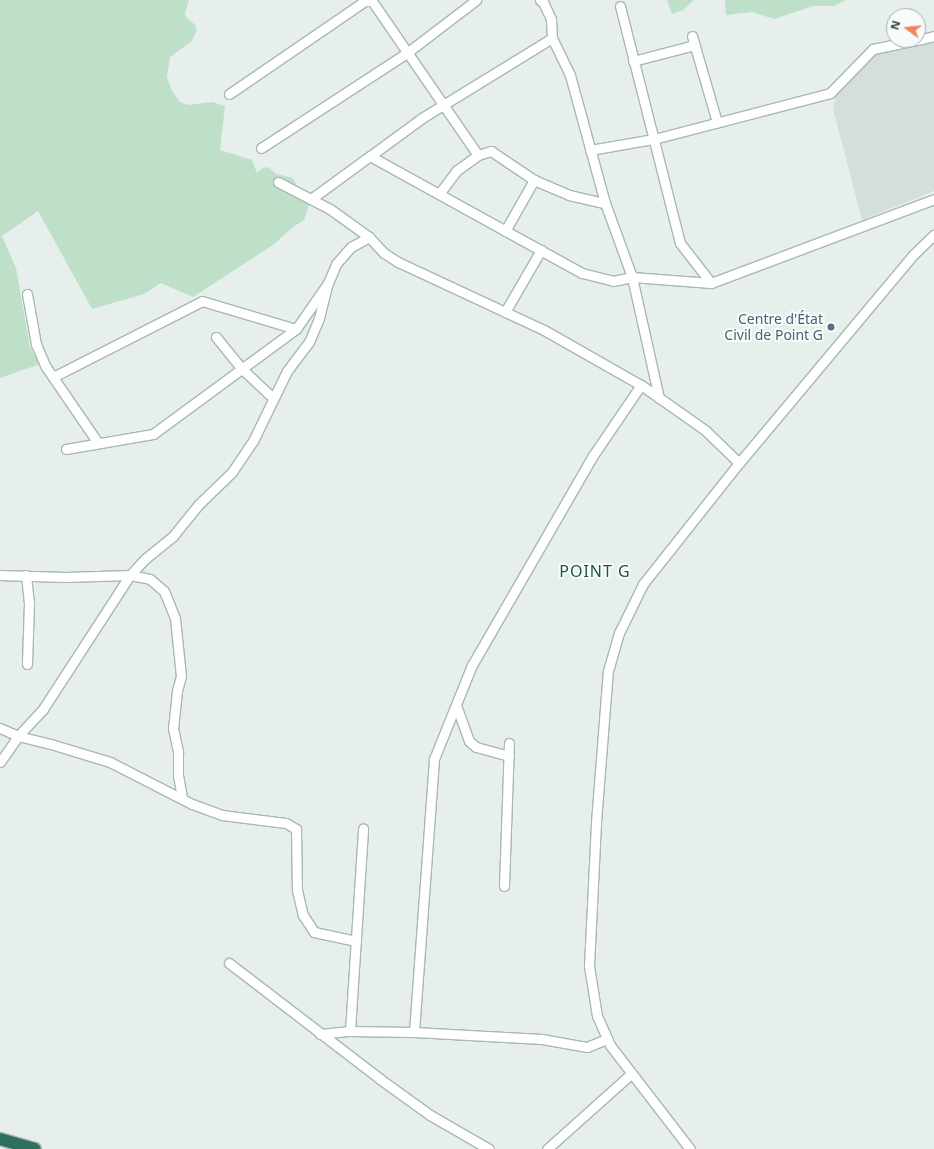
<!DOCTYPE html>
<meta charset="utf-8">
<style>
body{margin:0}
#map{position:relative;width:934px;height:1149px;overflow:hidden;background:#e6efeb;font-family:"Noto Sans",sans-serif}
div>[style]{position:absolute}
.built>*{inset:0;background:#d4dfda}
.green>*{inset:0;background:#bfe0c8}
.roads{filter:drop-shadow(1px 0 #a8b8b2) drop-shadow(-1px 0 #a8b8b2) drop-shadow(0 1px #a8b8b2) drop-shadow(0 -1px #a8b8b2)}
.minor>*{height:9px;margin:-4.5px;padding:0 4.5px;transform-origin:4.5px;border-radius:4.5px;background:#fff}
.highway>*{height:12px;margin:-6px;padding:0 6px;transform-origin:6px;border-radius:6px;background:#2f6f62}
.dots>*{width:11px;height:11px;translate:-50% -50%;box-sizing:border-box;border:2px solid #f7fbf9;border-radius:50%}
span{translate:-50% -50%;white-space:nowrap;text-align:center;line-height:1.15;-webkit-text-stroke:4px #f7fbf9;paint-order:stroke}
.service-label{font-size:14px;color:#4e5e75}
.right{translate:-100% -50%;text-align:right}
.quarter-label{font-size:16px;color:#1f5548;letter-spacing:1px}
.north{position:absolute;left:886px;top:8px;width:40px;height:40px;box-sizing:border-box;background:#f7fbf9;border:1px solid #a3b1ad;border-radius:50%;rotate:285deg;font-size:11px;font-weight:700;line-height:16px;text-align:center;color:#24423a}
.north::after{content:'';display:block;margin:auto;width:14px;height:18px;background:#f4845f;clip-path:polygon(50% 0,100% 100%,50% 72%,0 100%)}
</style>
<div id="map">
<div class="built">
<div style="clip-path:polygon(934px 41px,934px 191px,862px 220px,833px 109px,837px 91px,871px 54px)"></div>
</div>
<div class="green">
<div style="clip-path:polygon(0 0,189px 0,185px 13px,186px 17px,195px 25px,197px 30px,192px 41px,170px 57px,167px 77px,172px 91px,180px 102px,188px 105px,212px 102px,225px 106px,220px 150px,252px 160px,257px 173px,263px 168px,268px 167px,276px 174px,293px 178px,302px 196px,310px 202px,304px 220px,293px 227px,273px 245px,193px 297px,161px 283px,144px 294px,92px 309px,38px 211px,2px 236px,16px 268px,30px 347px,40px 364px,0 378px)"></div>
<div style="clip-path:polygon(667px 0,694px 0,683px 10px,672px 14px)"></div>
<div style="clip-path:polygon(725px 0,846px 0,834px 6px,813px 6px,774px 19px,752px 12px,726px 15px)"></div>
</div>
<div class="roads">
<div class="minor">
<div style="left:540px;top:0;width:4px;rotate:34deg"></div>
<div style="left:543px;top:2px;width:19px;rotate:65deg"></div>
<div style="left:551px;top:19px;width:19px;rotate:87deg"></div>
<div style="left:620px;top:6px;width:244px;rotate:75.8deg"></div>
<div style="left:680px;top:243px;width:51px;rotate:52.2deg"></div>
<div style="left:692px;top:36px;width:90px;rotate:73.8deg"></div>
<div style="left:918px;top:40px;width:16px;rotate:-14deg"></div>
<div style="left:633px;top:61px;width:64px;rotate:-14.5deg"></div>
<div style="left:229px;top:94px;width:165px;rotate:-34.4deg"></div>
<div style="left:365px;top:1px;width:7px"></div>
<div style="left:372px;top:1px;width:187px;rotate:55.5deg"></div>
<div style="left:478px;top:155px;width:26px;rotate:144deg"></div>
<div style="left:457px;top:170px;width:30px;rotate:127deg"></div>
<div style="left:261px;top:148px;width:176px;rotate:-33.1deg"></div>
<div style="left:408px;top:52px;width:86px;rotate:-37.4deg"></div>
<div style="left:590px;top:150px;width:65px;rotate:-9.8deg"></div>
<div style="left:654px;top:139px;width:182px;rotate:-14.6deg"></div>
<div style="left:830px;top:93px;width:62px;rotate:-45.7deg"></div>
<div style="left:873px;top:49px;width:44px;rotate:-11.8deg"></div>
<div style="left:478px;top:155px;width:14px;rotate:-17deg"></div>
<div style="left:491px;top:151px;width:52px;rotate:34deg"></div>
<div style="left:534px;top:180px;width:38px;rotate:23deg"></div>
<div style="left:569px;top:195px;width:37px;rotate:13deg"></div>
<div style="left:278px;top:182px;width:59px;rotate:27.4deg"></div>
<div style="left:330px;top:209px;width:48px;rotate:35.7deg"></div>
<div style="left:369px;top:237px;width:22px;rotate:47deg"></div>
<div style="left:384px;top:253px;width:17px;rotate:33deg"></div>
<div style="left:398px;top:262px;width:161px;rotate:25deg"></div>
<div style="left:544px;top:330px;width:112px;rotate:29.6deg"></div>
<div style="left:641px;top:385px;width:78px;rotate:35.1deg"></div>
<div style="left:705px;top:430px;width:47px;rotate:44.1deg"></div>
<div style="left:311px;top:199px;width:73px;rotate:-36.1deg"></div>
<div style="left:505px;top:231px;width:59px;rotate:-60.4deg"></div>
<div style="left:27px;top:294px;width:51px;rotate:79.8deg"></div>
<div style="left:36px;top:344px;width:25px;rotate:67deg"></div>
<div style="left:46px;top:367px;width:92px;rotate:55.6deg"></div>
<div style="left:505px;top:312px;width:72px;rotate:-59.9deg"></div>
<div style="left:216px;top:337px;width:40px;rotate:51deg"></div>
<div style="left:241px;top:368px;width:42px;rotate:43.1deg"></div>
<div style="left:53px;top:377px;width:167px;rotate:-27deg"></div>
<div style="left:202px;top:301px;width:98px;rotate:16.6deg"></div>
<div style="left:659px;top:398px;width:124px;rotate:-102.6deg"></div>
<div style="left:632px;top:277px;width:79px;rotate:-110deg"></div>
<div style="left:605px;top:203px;width:133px;rotate:-105.3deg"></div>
<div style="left:570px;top:75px;width:41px;rotate:-115.9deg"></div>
<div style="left:552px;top:38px;width:153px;rotate:148.4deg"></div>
<div style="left:422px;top:118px;width:64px;rotate:143.8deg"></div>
<div style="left:370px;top:156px;width:242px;rotate:28.9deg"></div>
<div style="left:582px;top:273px;width:32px;rotate:14deg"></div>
<div style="left:613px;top:281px;width:19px;rotate:-12deg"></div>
<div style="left:632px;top:277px;width:79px;rotate:4.3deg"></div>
<div style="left:711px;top:283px;width:238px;rotate:-20.6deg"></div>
<div style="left:66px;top:449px;width:88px;rotate:-9.8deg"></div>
<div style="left:153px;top:434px;width:177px;rotate:-36.3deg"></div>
<div style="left:296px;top:329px;width:56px;rotate:-55.2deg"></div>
<div style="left:328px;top:283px;width:21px;rotate:-67deg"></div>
<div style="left:336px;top:264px;width:23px;rotate:-49deg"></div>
<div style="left:351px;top:247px;width:21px;rotate:-29deg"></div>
<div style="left:0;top:575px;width:65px;rotate:1.8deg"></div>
<div style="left:65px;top:577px;width:65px;rotate:-1.8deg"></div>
<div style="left:130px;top:575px;width:20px;rotate:11deg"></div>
<div style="left:150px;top:579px;width:18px;rotate:41deg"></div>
<div style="left:164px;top:591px;width:29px;rotate:68deg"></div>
<div style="left:175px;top:618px;width:58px;rotate:84.1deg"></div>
<div style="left:181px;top:676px;width:16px;rotate:105deg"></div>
<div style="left:177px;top:691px;width:37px;rotate:96deg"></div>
<div style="left:173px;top:728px;width:25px;rotate:78deg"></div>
<div style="left:178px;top:752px;width:23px;rotate:90deg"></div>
<div style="left:178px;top:775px;width:23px;rotate:80deg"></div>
<div style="left:26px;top:575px;width:28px;rotate:84deg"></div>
<div style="left:29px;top:603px;width:61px;rotate:91.9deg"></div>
<div style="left:456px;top:705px;width:38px;rotate:70deg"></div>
<div style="left:469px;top:741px;width:9px;rotate:41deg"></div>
<div style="left:476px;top:747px;width:34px;rotate:15deg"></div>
<div style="left:0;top:728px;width:20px;rotate:24deg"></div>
<div style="left:18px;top:736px;width:37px;rotate:14deg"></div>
<div style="left:54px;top:745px;width:59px;rotate:16.9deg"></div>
<div style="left:110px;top:762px;width:92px;rotate:27.1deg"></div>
<div style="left:192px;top:804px;width:32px;rotate:20deg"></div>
<div style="left:222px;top:815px;width:64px;rotate:7.1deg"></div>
<div style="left:286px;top:823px;width:12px;rotate:31deg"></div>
<div style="left:296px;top:829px;width:61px;rotate:89.1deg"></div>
<div style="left:297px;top:890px;width:26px;rotate:77deg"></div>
<div style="left:303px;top:915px;width:20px;rotate:57deg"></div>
<div style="left:314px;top:932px;width:43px;rotate:12.1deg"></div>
<div style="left:0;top:762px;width:32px;rotate:-55deg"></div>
<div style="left:18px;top:736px;width:37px;rotate:-47deg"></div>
<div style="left:43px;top:709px;width:160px;rotate:-57deg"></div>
<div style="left:130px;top:575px;width:23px;rotate:-47deg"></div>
<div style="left:146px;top:558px;width:35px;rotate:-39deg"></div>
<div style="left:173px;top:536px;width:40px;rotate:-51deg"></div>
<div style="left:198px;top:505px;width:47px;rotate:-44.1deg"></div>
<div style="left:232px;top:472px;width:37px;rotate:-56deg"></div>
<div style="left:253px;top:441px;width:78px;rotate:-64.1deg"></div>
<div style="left:287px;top:371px;width:36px;rotate:-53deg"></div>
<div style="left:309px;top:342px;width:26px;rotate:-67deg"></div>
<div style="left:319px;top:318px;width:36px;rotate:-76deg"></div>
<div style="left:504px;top:886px;width:143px;rotate:-88deg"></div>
<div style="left:229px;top:963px;width:190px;rotate:37.5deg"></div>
<div style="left:380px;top:1079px;width:62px;rotate:35.8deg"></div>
<div style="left:430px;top:1115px;width:68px;rotate:30deg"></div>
<div style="left:350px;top:1031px;width:203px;rotate:-86.3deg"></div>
<div style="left:414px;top:1032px;width:274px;rotate:-85.8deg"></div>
<div style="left:434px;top:759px;width:101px;rotate:-68deg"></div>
<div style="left:472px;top:665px;width:240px;rotate:-60deg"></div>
<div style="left:592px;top:457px;width:87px;rotate:-55.8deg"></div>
<div style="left:320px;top:1034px;width:30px;rotate:-6deg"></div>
<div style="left:350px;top:1031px;width:64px;rotate:0.9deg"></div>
<div style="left:414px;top:1032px;width:128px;rotate:3.1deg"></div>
<div style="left:542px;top:1039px;width:46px;rotate:10.1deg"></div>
<div style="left:587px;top:1047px;width:22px;rotate:-22deg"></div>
<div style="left:547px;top:1149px;width:113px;rotate:-41.8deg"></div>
<div style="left:690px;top:1149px;width:131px;rotate:-127.6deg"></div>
<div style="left:610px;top:1045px;width:32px;rotate:-114deg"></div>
<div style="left:597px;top:1016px;width:51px;rotate:-99.1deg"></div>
<div style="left:589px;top:966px;width:144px;rotate:-87.2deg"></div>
<div style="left:596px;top:822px;width:151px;rotate:-85.5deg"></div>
<div style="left:608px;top:671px;width:40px;rotate:-74deg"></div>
<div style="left:619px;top:633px;width:55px;rotate:-63.9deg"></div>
<div style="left:643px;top:584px;width:154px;rotate:-51.6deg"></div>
<div style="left:739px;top:463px;width:271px;rotate:-50.1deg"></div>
<div style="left:913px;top:255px;width:29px;rotate:-44deg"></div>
</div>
<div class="highway">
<div style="left:0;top:1139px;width:36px;rotate:16deg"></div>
</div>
</div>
<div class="dots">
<div style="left:831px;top:327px;background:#5c6f8a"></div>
</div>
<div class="service-label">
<span class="right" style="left:823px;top:327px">Centre d'État<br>Civil de Point G</span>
</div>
<div class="quarter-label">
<span style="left:595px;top:571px">POINT G</span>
</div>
<div class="north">N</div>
</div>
